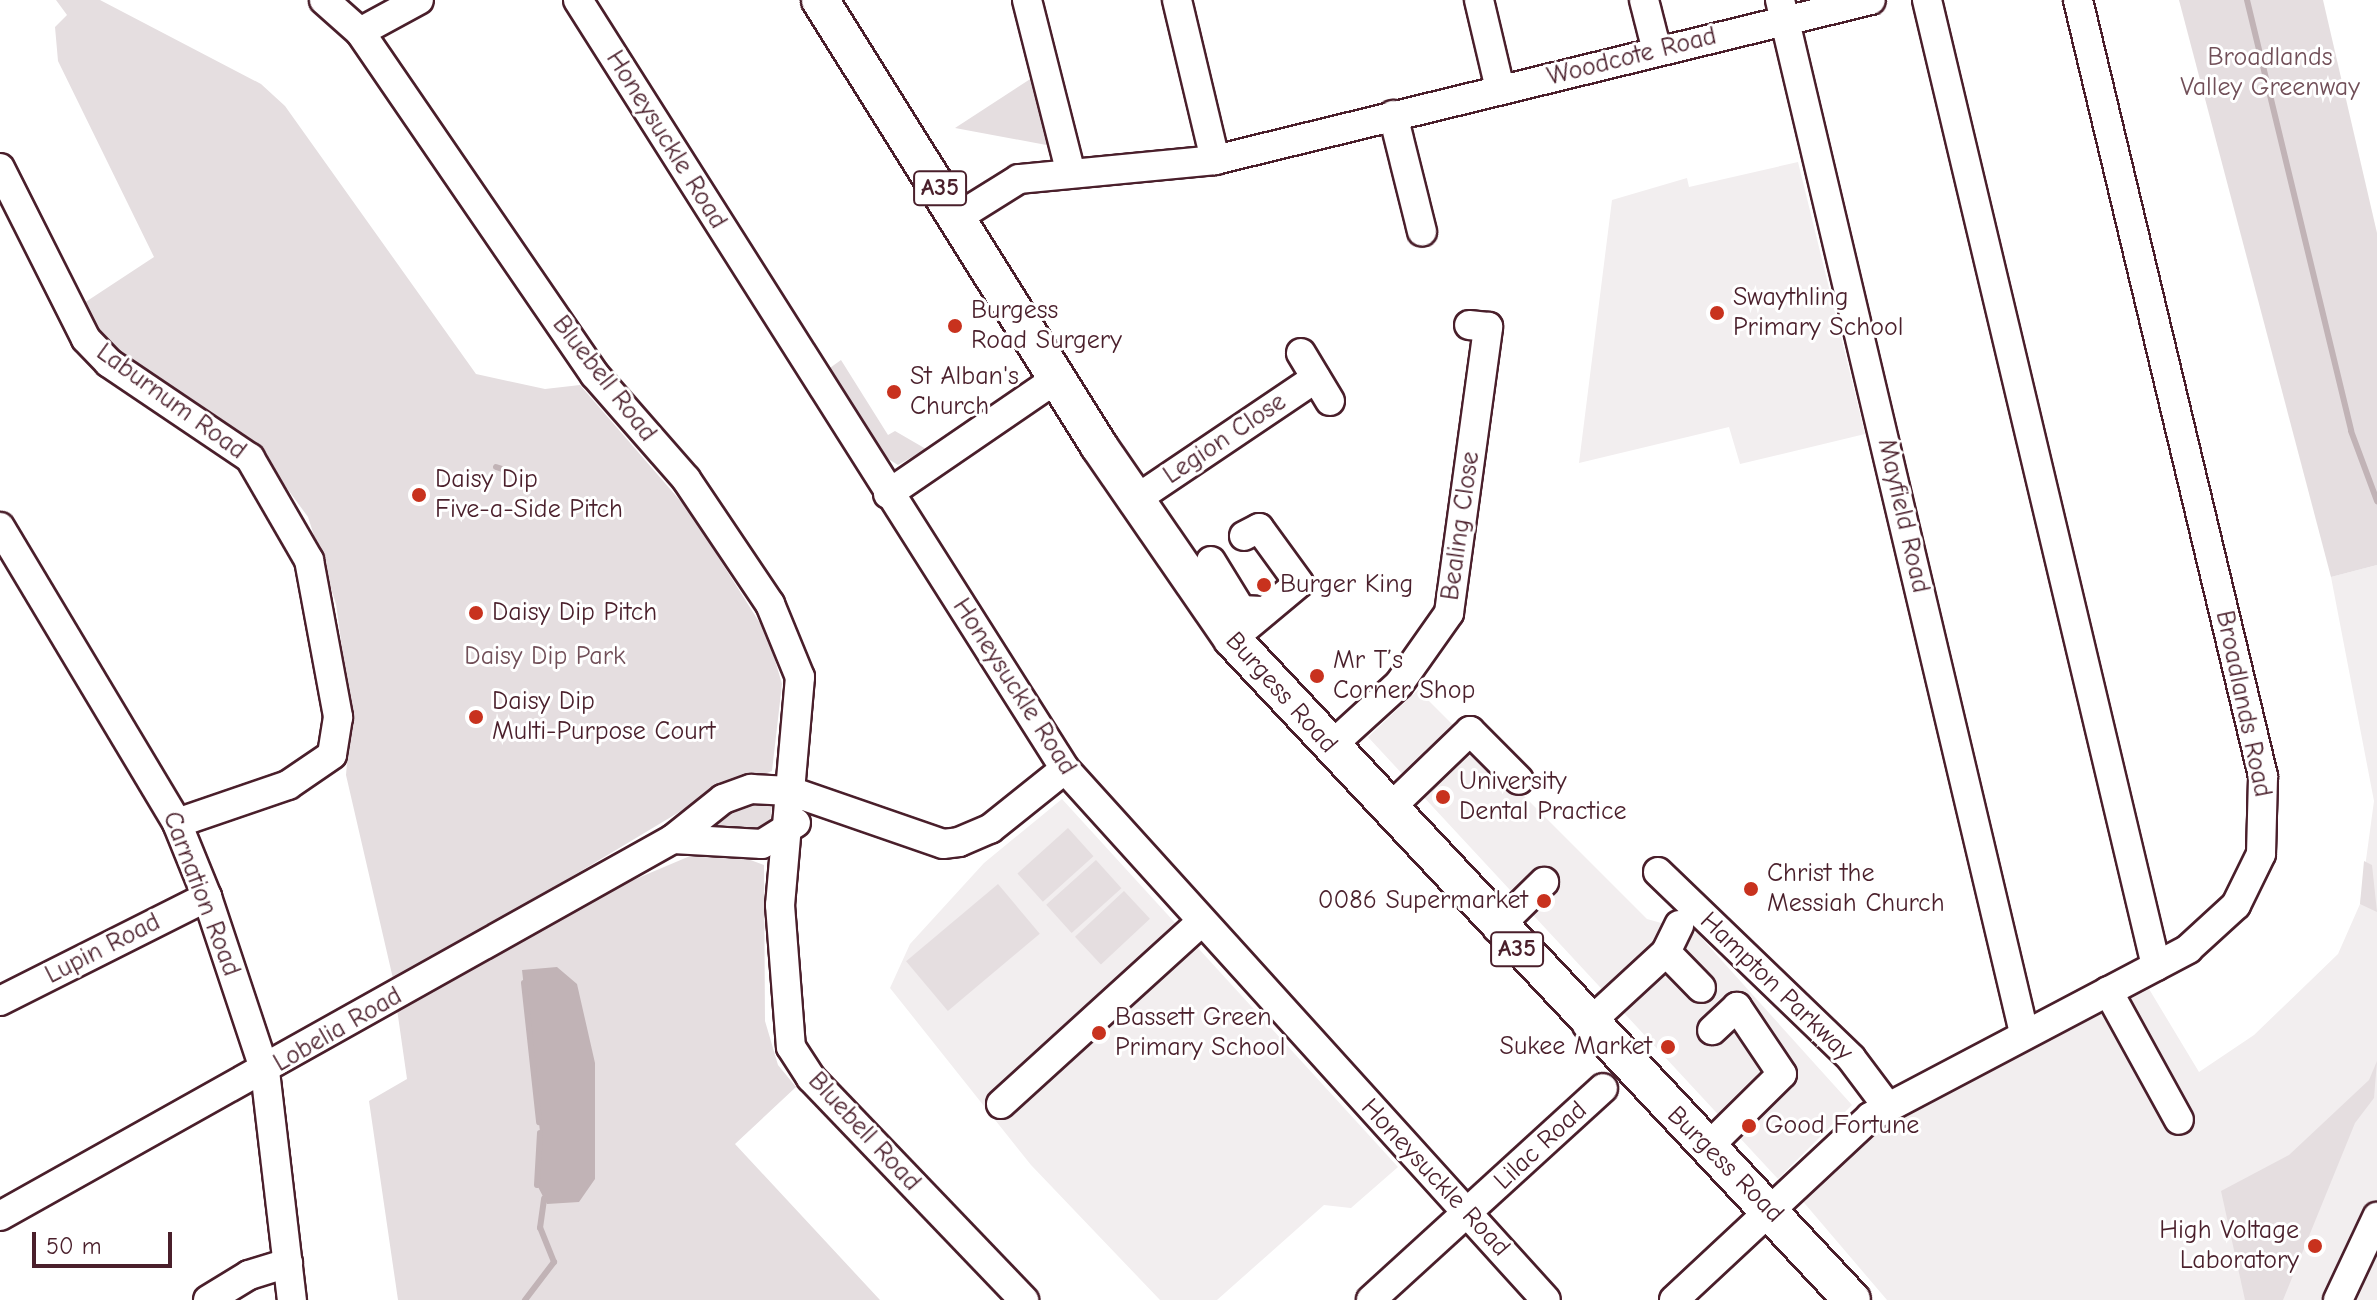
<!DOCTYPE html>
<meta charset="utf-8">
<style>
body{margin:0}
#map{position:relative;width:2377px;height:1300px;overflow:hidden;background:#fff;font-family:"Comic Neue",sans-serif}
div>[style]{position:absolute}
.built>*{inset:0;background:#f2eeef}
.green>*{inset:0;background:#e5dee0;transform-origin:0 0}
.water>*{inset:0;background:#c1b3b6}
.stream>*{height:6px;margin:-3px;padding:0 3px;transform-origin:3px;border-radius:3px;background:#c1b3b6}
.roads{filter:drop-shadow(2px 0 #4a1f2b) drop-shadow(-2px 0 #4a1f2b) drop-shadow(0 2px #4a1f2b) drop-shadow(0 -2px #4a1f2b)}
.minor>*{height:28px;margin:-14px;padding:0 14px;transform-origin:14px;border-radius:14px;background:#fff}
.major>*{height:36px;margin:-18px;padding:0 18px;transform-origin:18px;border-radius:18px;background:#fff}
.dots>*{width:22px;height:22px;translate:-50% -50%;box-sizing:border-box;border:4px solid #fff;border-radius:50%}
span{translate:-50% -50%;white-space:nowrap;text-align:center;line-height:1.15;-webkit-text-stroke:6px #fff;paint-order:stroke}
.shield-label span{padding:2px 6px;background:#fff;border:2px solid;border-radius:6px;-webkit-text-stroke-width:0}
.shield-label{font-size:24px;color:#4a1f2b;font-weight:700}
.street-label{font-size:26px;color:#4a1f2b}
.park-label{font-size:26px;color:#714f58}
.poi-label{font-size:26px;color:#4a1f2b}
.left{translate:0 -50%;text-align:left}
.right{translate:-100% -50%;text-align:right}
.scale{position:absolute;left:32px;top:1232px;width:140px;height:36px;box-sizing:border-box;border:4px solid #4a1f2b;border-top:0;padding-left:10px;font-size:24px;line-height:28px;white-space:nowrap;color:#4a1f2b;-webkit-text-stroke:6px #fff;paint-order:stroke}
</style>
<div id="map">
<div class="built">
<div style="clip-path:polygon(1798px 162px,1865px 434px,1740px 464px,1729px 427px,1579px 463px,1612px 200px,1687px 178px,1689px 187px)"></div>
<div style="clip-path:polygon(2377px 565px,2377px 1300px,1887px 1300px,1800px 1198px,1869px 1134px,2149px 989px,2199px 1072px,2254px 1035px,2338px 954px,2360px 904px,2374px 801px,2331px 577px)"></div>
<div style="clip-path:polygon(1418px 690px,1647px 919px,1697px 933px,1852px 1105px,1778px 1179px,1368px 737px)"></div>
<div style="clip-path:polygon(1062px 799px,1398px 1167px,1351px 1208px,1324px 1205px,1217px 1300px,1160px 1300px,1031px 1165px,890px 988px,910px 944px,984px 863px)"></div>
</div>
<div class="green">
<div style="clip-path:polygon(56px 0,100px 0,261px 84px,285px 106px,476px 374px,545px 389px,580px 385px,690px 512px,768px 636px,782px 684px,772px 771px,701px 799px,394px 983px,346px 775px,351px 714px,336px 604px,308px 517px,256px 446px,111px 349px,81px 305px,154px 257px,58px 61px,55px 27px,67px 15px)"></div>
<div style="clip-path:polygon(2179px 0,2323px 0,2377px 233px,2377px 565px,2331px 577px)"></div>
<div style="clip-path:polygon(1038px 74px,1057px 147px,955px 128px)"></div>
<div style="clip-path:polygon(841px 360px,888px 435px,895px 431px,926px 449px,898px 465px,882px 455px,827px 370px)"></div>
<div style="clip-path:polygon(763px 798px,772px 805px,769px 832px,713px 828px,712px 816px)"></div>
<div style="left:1068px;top:828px;width:38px;height:68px;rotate:48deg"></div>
<div style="clip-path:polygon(726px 851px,764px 865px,765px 1021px,778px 1065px,796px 1087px,735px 1144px,880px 1300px,398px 1300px,369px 1101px,407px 1079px,397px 1009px,598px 895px,690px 856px)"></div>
<div style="left:1096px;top:860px;width:38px;height:67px;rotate:48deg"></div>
<div style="clip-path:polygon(2364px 861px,2372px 865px,2377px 912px,2360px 904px)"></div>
<div style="left:998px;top:884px;width:65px;height:120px;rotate:50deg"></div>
<div style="left:1124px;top:891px;width:38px;height:67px;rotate:47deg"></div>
<div style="clip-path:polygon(2377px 1061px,2374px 1098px,2355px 1123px,2283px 1300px,2245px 1300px,2221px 1191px,2289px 1155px,2369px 1080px)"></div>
</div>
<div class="water">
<div style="clip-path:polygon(557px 967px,577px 984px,595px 1063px,595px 1179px,579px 1202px,547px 1204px,537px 1185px,540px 1132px,522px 970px)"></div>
</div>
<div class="stream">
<div style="left:2247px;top:0;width:443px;rotate:76.4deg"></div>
<div style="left:2351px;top:431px;width:75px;rotate:69.6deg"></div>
<div style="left:496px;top:467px;width:32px;rotate:18deg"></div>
<div style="left:524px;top:983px;width:140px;rotate:83.8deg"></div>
<div style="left:537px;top:1185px;width:52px;rotate:-86.7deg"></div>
<div style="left:525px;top:1300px;width:48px;rotate:-52.7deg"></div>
<div style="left:554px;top:1262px;width:37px;rotate:-112deg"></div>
<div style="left:540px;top:1228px;width:30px;rotate:-82deg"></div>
</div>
<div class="roads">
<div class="minor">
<div style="left:324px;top:0;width:48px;rotate:41.6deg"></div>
<div style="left:360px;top:32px;width:416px;rotate:55.6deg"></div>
<div style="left:595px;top:375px;width:138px;rotate:48.8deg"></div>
<div style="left:686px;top:479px;width:151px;rotate:56.1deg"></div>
<div style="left:770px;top:604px;width:79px;rotate:67.7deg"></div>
<div style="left:800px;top:677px;width:229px;rotate:95deg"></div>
<div style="left:780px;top:905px;width:142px;rotate:85.6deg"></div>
<div style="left:791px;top:1047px;width:37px;rotate:57deg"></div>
<div style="left:811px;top:1078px;width:308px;rotate:46.2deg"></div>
<div style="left:578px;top:0;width:910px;rotate:57.65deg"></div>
<div style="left:1065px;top:769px;width:716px;rotate:47.83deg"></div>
<div style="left:1027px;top:0;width:179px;rotate:75.8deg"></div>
<div style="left:1177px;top:0;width:164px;rotate:76.6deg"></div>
<div style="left:1479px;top:0;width:91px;rotate:76.7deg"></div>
<div style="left:1644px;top:0;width:53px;rotate:75.7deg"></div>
<div style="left:1780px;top:0;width:1061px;rotate:76.71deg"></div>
<div style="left:1927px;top:0;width:993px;rotate:76.66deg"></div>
<div style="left:360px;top:32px;width:67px;rotate:-28.5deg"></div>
<div style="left:1393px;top:115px;width:120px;rotate:76deg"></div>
<div style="left:0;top:168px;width:191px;rotate:63.3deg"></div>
<div style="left:86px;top:339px;width:33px;rotate:46deg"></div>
<div style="left:109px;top:363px;width:170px;rotate:34deg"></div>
<div style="left:250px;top:458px;width:118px;rotate:60deg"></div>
<div style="left:309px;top:560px;width:160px;rotate:79.5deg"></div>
<div style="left:338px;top:717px;width:38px;rotate:99deg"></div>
<div style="left:332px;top:755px;width:53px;rotate:145.7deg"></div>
<div style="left:288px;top:785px;width:117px;rotate:161.1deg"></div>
<div style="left:958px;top:217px;width:72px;rotate:-31.9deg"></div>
<div style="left:1019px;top:179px;width:197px;rotate:-5.5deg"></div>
<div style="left:1215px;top:160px;width:675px;rotate:-13.71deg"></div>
<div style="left:1301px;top:353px;width:56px;rotate:58.9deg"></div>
<div style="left:888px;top:494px;width:204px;rotate:-34.4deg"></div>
<div style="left:1135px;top:500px;width:218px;rotate:-34deg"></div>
<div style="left:0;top:527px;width:345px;rotate:59.1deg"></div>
<div style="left:177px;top:823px;width:80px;rotate:67.9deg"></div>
<div style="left:207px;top:897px;width:183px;rotate:71.6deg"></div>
<div style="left:265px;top:1071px;width:231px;rotate:83.3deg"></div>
<div style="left:1211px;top:561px;width:57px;rotate:58.5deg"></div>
<div style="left:1241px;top:610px;width:21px;rotate:3deg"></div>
<div style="left:1232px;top:639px;width:87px;rotate:-39.9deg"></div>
<div style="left:1299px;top:583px;width:68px;rotate:-126deg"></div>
<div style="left:1259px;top:528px;width:17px;rotate:152deg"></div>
<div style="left:1330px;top:747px;width:93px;rotate:-42.4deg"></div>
<div style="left:1399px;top:684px;width:87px;rotate:-54.8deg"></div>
<div style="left:1449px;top:613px;width:289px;rotate:-82.2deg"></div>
<div style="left:1488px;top:327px;width:19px;rotate:-174deg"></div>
<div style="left:1388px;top:810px;width:114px;rotate:-43.9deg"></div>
<div style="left:1470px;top:731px;width:69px;rotate:45deg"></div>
<div style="left:673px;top:839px;width:89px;rotate:3.2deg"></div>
<div style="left:762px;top:844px;width:40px;rotate:-32deg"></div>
<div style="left:1658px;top:872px;width:268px;rotate:43.9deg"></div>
<div style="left:1851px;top:1058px;width:60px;rotate:53.1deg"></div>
<div style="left:1497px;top:928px;width:66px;rotate:-44.4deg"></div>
<div style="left:1666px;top:952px;width:30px;rotate:-64deg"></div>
<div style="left:2108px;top:991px;width:147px;rotate:61.2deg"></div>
<div style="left:0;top:1001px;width:232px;rotate:-26.7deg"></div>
<div style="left:1587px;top:1025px;width:108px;rotate:-42.7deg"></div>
<div style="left:1666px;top:952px;width:50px;rotate:45.8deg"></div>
<div style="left:1001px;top:1104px;width:270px;rotate:-42.3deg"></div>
<div style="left:1707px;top:1148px;width:105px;rotate:-44.6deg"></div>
<div style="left:1782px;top:1074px;width:81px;rotate:-123.9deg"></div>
<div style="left:1737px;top:1007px;width:34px;rotate:137deg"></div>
<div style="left:0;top:1216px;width:771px;rotate:-29.26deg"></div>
<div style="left:673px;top:839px;width:64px;rotate:-38.7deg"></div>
<div style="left:723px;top:799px;width:30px;rotate:-20deg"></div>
<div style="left:751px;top:789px;width:39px;rotate:3deg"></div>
<div style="left:790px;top:791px;width:162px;rotate:19.1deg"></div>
<div style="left:943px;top:844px;width:16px;rotate:-7deg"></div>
<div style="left:959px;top:842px;width:34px;rotate:-23deg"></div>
<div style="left:990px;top:829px;width:96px;rotate:-38.7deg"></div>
<div style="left:208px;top:1300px;width:48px;rotate:-31.4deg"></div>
<div style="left:249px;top:1275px;width:41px;rotate:-17.1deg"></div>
<div style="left:1371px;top:1300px;width:314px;rotate:-42.4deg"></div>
<div style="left:1674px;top:1300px;width:268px;rotate:-43deg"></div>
<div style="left:1870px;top:1117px;width:360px;rotate:-27.8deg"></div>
<div style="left:2188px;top:949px;width:65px;rotate:-42.5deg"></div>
<div style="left:2236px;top:905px;width:57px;rotate:-63.9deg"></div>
<div style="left:2261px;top:854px;width:78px;rotate:-88.5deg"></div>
<div style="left:2263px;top:776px;width:798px;rotate:-103.41deg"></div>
<div style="left:2338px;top:1300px;width:92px;rotate:-64.8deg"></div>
</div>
<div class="major">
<div style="left:820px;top:0;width:526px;rotate:57.97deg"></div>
<div style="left:1099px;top:446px;width:234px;rotate:55.4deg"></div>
<div style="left:1232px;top:639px;width:906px;rotate:46.83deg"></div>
</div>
</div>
<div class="dots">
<div style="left:1717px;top:313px;background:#c8321e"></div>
<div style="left:955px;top:326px;background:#c8321e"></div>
<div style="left:894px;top:392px;background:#c8321e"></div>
<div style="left:419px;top:495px;background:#c8321e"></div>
<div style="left:1264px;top:585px;background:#c8321e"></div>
<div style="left:476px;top:613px;background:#c8321e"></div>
<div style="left:1317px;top:676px;background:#c8321e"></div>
<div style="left:476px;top:717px;background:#c8321e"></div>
<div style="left:1443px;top:797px;background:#c8321e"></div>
<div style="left:1751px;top:889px;background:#c8321e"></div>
<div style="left:1544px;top:901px;background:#c8321e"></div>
<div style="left:1099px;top:1033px;background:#c8321e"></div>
<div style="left:1668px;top:1047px;background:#c8321e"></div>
<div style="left:1749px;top:1126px;background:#c8321e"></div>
<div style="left:2315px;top:1246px;background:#c8321e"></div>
</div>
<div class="shield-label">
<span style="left:940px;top:188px">A35</span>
<span style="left:1517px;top:949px">A35</span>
</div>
<div class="street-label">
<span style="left:1632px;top:57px;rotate:-14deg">Woodcote Road</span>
<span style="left:666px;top:140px;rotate:58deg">Honeysuckle Road</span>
<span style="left:604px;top:379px;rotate:52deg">Bluebell Road</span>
<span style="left:171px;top:402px;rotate:36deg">Laburnum Road</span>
<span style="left:1225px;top:439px;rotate:-34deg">Legion Close</span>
<span style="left:1903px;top:516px;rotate:77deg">Mayfield Road</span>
<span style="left:1461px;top:526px;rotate:-82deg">Bealing Close</span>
<span style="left:1014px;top:687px;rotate:57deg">Honeysuckle Road</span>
<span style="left:1281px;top:693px;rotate:48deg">Burgess Road</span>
<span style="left:2243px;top:704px;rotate:78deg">Broadlands Road</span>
<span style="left:201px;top:894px;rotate:69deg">Carnation Road</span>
<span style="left:103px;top:949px;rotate:-27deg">Lupin Road</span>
<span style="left:1776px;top:987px;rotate:44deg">Hampton Parkway</span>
<span style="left:338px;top:1030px;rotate:-30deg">Lobelia Road</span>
<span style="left:864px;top:1132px;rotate:47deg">Bluebell Road</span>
<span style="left:1541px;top:1146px;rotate:-43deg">Lilac Road</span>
<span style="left:1725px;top:1165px;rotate:45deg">Burgess Road</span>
<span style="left:1435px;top:1178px;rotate:47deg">Honeysuckle Road</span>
</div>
<div class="park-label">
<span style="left:2270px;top:73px">Broadlands<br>Valley Greenway</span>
<span style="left:545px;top:657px">Daisy Dip Park</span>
</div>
<div class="poi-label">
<span class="left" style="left:1733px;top:313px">Swaythling<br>Primary School</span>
<span class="left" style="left:971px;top:326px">Burgess<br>Road Surgery</span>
<span class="left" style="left:910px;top:392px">St Alban's<br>Church</span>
<span class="left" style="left:435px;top:495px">Daisy Dip<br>Five-a-Side Pitch</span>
<span class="left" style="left:1280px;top:585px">Burger King</span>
<span class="left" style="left:492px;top:613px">Daisy Dip Pitch</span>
<span class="left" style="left:1333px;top:676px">Mr T’s<br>Corner Shop</span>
<span class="left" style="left:492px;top:717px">Daisy Dip<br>Multi-Purpose Court</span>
<span class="left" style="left:1459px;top:797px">University<br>Dental Practice</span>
<span class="left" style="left:1767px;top:889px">Christ the<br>Messiah Church</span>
<span class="right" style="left:1528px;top:901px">0086 Supermarket</span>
<span class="left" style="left:1115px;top:1033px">Bassett Green<br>Primary School</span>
<span class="right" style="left:1652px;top:1047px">Sukee Market</span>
<span class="left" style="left:1765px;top:1126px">Good Fortune</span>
<span class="right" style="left:2299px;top:1246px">High Voltage<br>Laboratory</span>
</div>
<div class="scale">50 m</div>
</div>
